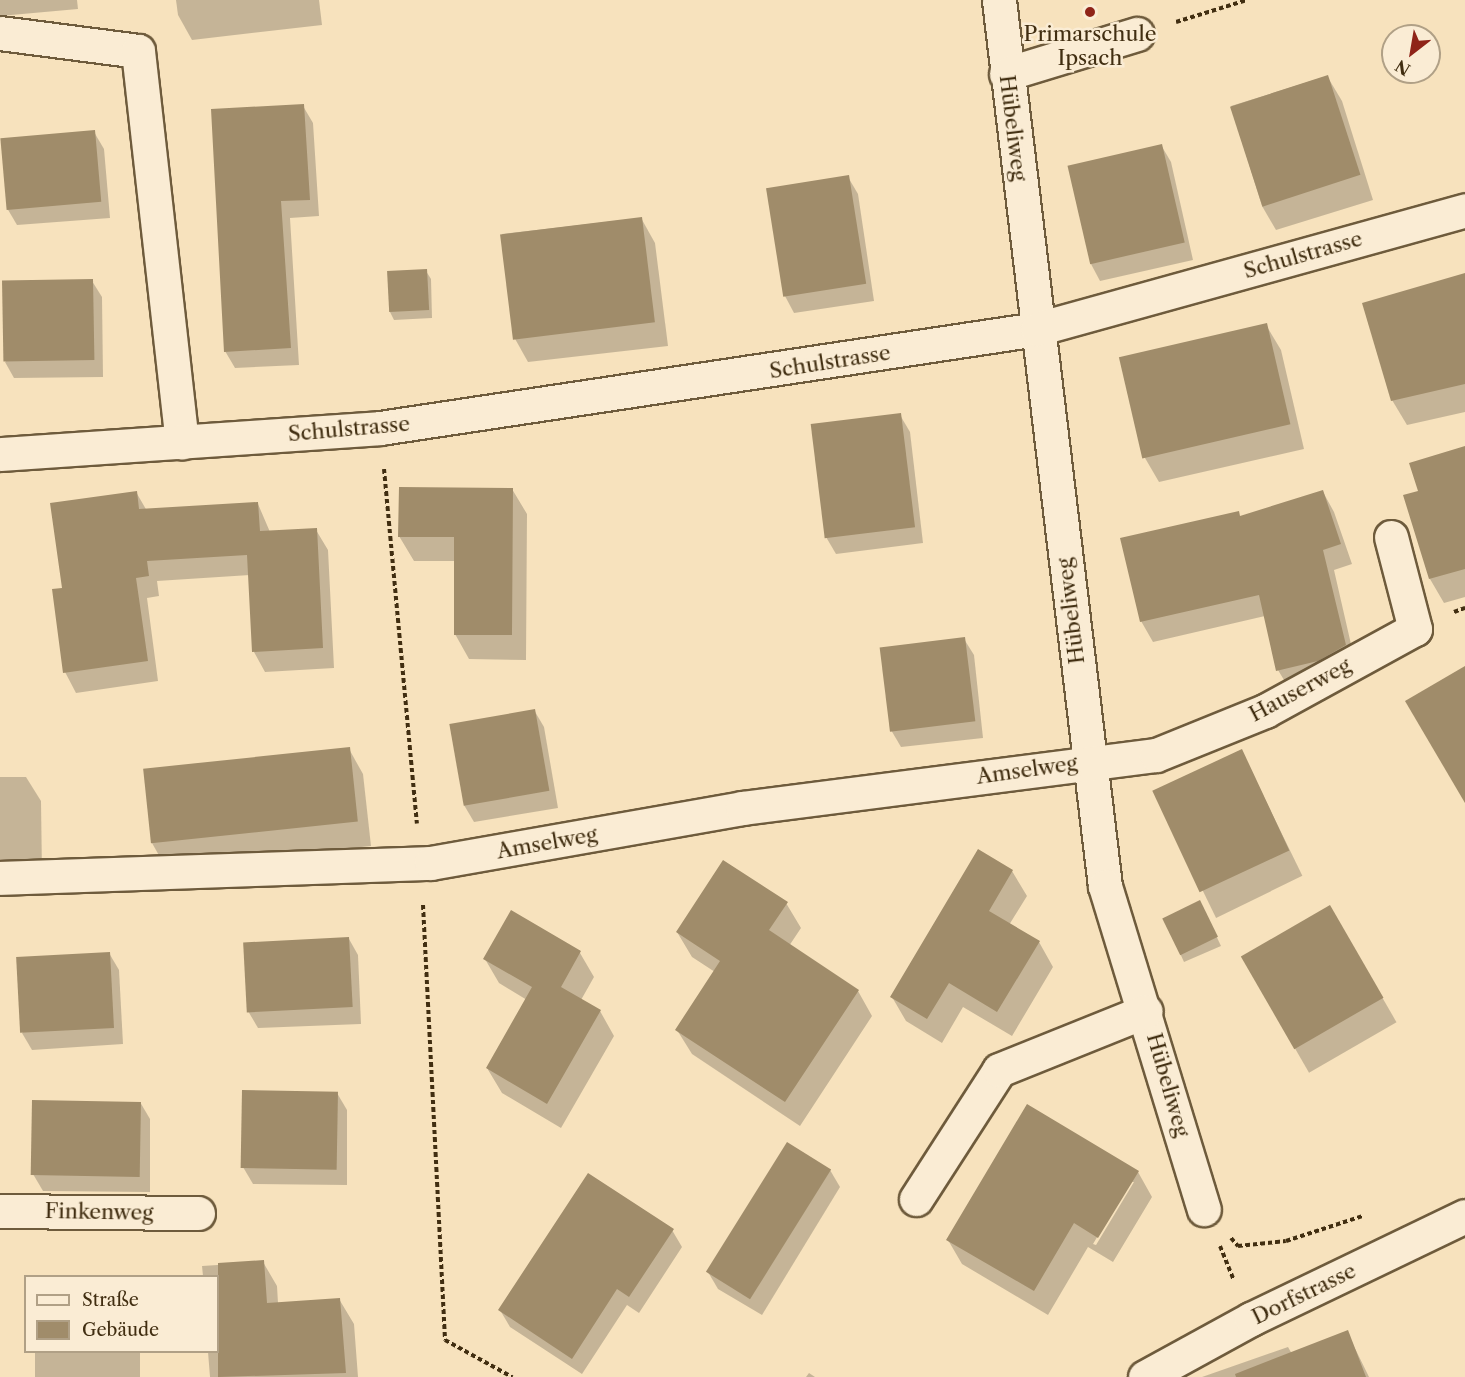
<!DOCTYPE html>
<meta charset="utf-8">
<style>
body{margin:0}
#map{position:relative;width:1465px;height:1377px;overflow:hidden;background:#f7e2bd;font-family:"Libre Caslon Text",serif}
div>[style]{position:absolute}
.shadow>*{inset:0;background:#0003;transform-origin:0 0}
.building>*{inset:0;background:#a08c6a;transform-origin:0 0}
.path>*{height:4px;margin-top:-2px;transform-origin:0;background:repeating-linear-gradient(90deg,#412e11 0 4.5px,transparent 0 7.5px)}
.roads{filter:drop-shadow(2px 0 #6e5b3c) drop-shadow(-2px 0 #6e5b3c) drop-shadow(0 2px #6e5b3c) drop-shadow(0 -2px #6e5b3c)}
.minor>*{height:33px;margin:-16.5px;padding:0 16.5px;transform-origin:16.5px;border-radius:16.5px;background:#faecd4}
.dots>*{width:16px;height:16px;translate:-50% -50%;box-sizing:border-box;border:3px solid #faecd4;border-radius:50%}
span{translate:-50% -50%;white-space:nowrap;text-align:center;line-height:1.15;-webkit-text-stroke:5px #faecd4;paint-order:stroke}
.poi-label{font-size:21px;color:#412e11}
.street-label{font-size:21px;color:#412e11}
.legend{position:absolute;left:24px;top:1275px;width:195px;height:78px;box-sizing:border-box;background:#faecd4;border:2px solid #b0a086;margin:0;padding:8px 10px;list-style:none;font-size:18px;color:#412e11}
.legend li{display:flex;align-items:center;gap:12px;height:30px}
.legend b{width:30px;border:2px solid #b0a086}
.north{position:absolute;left:1381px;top:24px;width:60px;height:60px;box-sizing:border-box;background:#faecd4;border:2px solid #b0a086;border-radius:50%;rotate:211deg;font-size:16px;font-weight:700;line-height:24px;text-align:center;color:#412e11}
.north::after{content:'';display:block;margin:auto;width:21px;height:27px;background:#8f2418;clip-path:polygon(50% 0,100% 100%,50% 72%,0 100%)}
</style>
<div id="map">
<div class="shadow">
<div style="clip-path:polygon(0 0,77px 0,78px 9px,0 16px)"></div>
<div style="clip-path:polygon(176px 0,319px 0,322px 25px,192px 40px,178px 15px)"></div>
<div style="clip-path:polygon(1327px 76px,1342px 101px,1373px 200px,1276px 230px,1262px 206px,1231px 106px)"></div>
<div style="clip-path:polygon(303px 106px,313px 123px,319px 216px,290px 218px,299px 365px,235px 368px,225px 351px)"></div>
<div style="clip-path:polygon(94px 132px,104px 149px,110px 218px,17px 225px,7px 208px)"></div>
<div style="clip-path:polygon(1161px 145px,1171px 162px,1193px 260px,1100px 281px,1091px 264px)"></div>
<div style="clip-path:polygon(848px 177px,858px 194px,874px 301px,794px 313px,785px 296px)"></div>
<div style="clip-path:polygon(641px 218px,655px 243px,668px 346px,528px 362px,514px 337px,502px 234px)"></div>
<div style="clip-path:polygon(426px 271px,431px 279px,432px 318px,394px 320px,390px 312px)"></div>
<div style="clip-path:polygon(1465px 274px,1465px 412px,1407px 425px,1392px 400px)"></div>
<div style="clip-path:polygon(92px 281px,102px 297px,103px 377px,14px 378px,5px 362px)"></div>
<div style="clip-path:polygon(1266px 325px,1281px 350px,1304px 449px,1159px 482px,1145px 458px,1121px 359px)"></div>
<div style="clip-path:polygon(900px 415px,910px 432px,923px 543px,836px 554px,826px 537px)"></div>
<div style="clip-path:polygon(1465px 448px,1465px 597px,1444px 603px,1430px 579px,1405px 496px,1419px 492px)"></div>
<div style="clip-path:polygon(512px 489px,527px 514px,526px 660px,469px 659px,455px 634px,455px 561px,414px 561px,399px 536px)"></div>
<div style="clip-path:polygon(136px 492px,147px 511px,258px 504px,270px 532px,316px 530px,328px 550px,334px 668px,265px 672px,254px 652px,250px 575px,157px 581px,159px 596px,147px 598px,158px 681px,76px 693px,65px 672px,64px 590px)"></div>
<div style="clip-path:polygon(1323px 492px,1334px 512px,1352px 564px,1334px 570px,1356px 666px,1290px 690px,1278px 670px,1265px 616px,1153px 642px,1141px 621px,1241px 517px)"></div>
<div style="clip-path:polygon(964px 639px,974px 655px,983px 738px,901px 747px,891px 730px)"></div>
<div style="clip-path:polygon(534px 710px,544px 727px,558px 808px,474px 822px,464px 805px)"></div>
<div style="clip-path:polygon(349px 749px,363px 774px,371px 846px,166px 868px,152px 843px)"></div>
<div style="left:1241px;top:750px;width:140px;height:96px;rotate:64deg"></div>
<div style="clip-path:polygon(0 777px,26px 777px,41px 801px,42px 874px,0 874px)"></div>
<div style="clip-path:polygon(979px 851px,1012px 871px,1027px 896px,1009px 925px,1039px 942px,1053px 967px,1012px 1036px,963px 1007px,942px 1043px,906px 1021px,892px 997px)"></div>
<div style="clip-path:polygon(786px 903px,801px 928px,789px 946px,858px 991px,872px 1016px,800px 1126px,692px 1054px,677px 1030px,715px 972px,692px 957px,677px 932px)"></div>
<div style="left:1330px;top:907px;width:133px;height:101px;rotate:60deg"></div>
<div style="clip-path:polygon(1204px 910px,1221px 946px,1184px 962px,1164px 918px)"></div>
<div style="clip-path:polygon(349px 939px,358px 955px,361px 1024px,258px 1028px,248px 1011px)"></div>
<div style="clip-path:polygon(109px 953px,119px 970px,123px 1044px,32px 1050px,22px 1033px)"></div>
<div style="clip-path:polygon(580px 953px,594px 977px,581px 1000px,600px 1011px,614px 1036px,561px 1128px,502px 1093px,487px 1068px,527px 1000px,499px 983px,485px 959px)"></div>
<div style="clip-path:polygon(337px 1093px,347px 1110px,347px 1185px,253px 1184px,243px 1167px)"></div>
<div style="clip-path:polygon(140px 1102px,150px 1119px,150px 1192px,43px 1191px,33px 1174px)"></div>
<div style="clip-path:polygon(830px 1170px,840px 1187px,762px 1315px,718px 1289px,708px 1272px)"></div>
<div style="clip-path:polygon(evenodd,1138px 1172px,1152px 1197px,1113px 1262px,1088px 1247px,1048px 1315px,962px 1264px,948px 1240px,1138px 1172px,1130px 1182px,1134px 1182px,1096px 1245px,1093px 1244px,1130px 1182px)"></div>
<div style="clip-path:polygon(672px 1230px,682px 1247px,639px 1313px,627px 1305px,582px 1374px,510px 1327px,500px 1310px)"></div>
<div style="clip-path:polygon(263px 1262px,277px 1286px,278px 1303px,339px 1299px,354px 1324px,358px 1377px,210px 1377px,208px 1352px,218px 1352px,218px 1276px,203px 1276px,202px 1266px)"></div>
<div style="clip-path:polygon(1347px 1332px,1369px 1377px,1202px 1377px,1288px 1347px,1292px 1354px)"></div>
<div style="left:35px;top:1352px;width:105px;height:25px"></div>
<div style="clip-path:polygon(809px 1373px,815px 1377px,806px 1377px)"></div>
</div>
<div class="building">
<div style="left:1328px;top:75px;width:105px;height:103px;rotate:72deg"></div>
<div style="clip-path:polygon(304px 104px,310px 200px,281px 201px,291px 348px,224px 352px,211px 109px)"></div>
<div style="left:95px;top:130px;width:72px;height:95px;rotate:85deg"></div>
<div style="left:1162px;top:144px;width:101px;height:97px;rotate:77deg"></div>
<div style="left:849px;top:175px;width:110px;height:84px;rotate:81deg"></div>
<div style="left:642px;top:217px;width:106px;height:143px;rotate:83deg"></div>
<div style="left:427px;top:269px;width:41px;height:40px;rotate:87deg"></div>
<div style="clip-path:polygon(1465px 273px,1465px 384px,1391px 401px,1362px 303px)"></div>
<div style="left:93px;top:279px;width:81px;height:91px;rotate:89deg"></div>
<div style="left:1267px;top:323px;width:104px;height:152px;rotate:77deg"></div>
<div style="left:901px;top:413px;width:115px;height:91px;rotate:83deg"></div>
<div style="clip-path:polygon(1465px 446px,1465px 569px,1429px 579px,1403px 495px,1418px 491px,1409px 463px)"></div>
<div style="clip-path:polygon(399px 487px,513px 488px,512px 635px,454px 635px,454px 537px,398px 537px)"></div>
<div style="clip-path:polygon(1323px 490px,1341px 544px,1323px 550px,1346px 645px,1318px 661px,1276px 671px,1259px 595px,1140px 622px,1120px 538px,1239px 511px,1240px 516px)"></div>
<div style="clip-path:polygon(137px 491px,139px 509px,258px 502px,260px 531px,317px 528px,323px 648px,252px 652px,247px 555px,147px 561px,149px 576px,136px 578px,148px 661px,63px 673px,52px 589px,62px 588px,50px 503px)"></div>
<div style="left:965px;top:637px;width:85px;height:86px;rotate:83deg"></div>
<div style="clip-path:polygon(1465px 666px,1465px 803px,1405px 701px)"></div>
<div style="left:535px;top:709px;width:83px;height:87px;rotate:80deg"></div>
<div style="left:350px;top:747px;width:75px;height:208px;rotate:84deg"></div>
<div style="left:1242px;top:749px;width:112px;height:99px;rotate:65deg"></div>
<div style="clip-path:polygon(978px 849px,1013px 870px,989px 911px,1040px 941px,997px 1012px,949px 983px,927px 1019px,890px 997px)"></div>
<div style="clip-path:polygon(723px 860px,788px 902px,769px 930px,859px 990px,785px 1102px,675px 1030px,720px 961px,676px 932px)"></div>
<div style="left:1200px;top:900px;width:41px;height:42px;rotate:64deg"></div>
<div style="left:1330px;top:905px;width:107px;height:103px;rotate:60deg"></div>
<div style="clip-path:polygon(511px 910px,581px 951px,561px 987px,601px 1010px,547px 1104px,486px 1068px,532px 987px,483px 959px)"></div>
<div style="left:349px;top:937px;width:70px;height:106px;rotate:87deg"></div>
<div style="left:110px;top:952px;width:76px;height:94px;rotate:87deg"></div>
<div style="left:242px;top:1090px;width:96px;height:78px;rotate:1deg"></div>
<div style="left:32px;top:1100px;width:109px;height:75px;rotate:1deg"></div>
<div style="clip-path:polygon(1027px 1104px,1139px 1171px,1098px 1238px,1074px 1223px,1034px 1291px,946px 1240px)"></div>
<div style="left:787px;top:1142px;width:52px;height:153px;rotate:32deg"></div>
<div style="clip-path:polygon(588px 1173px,674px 1229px,629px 1297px,617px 1289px,572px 1359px,498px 1310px)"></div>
<div style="clip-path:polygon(264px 1260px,267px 1303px,340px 1298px,346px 1373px,218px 1377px,218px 1263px)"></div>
<div style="clip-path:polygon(1348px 1330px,1366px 1377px,1236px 1377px,1235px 1374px)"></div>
</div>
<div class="path">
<div style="left:1176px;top:22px;width:74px;rotate:-17.2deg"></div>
<div style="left:384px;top:469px;width:356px;rotate:84.7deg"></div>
<div style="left:1454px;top:612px;width:12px;rotate:-20deg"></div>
<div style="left:423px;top:905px;width:436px;rotate:87.1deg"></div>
<div style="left:445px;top:1340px;width:77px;rotate:28.9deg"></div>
<div style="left:1231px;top:1238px;width:11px;rotate:49deg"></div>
<div style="left:1238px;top:1246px;width:48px;rotate:-5.9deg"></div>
<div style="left:1286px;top:1241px;width:81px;rotate:-18deg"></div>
<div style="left:1220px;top:1246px;width:37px;rotate:68deg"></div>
</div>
<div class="roads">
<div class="minor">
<div style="left:999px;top:0;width:892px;rotate:83.18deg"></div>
<div style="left:1105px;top:886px;width:338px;rotate:73deg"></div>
<div style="left:0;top:33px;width:139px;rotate:7.4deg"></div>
<div style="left:138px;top:51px;width:394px;rotate:83.6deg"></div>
<div style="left:1006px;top:74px;width:137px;rotate:-17deg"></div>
<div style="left:0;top:454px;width:381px;rotate:-3.9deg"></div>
<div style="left:380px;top:428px;width:664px;rotate:-8.57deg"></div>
<div style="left:1037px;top:329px;width:444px;rotate:-15.5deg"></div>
<div style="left:0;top:878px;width:431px;rotate:-2deg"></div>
<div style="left:431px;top:863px;width:316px;rotate:-10deg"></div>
<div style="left:742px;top:808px;width:417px;rotate:-7.3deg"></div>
<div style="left:1156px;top:755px;width:118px;rotate:-22deg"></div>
<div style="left:1265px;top:711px;width:171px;rotate:-28.7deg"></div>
<div style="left:1415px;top:629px;width:95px;rotate:-104.6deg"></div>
<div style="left:916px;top:1199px;width:153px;rotate:-57.2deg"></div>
<div style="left:999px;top:1070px;width:158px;rotate:-21.9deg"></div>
<div style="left:0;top:1211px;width:198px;rotate:0.6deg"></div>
<div style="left:1145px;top:1377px;width:121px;rotate:-28.7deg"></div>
<div style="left:1251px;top:1319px;width:237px;rotate:-25.7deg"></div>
</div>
</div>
<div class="dots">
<div style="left:1090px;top:12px;background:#8f2418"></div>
</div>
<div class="poi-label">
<span style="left:1090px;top:46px">Primarschule<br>Ipsach</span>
</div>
<div class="street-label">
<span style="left:1013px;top:128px;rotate:83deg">Hübeliweg</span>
<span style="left:1303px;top:255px;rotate:-16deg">Schulstrasse</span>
<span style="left:830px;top:362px;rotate:-9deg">Schulstrasse</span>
<span style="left:349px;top:429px;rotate:-5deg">Schulstrasse</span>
<span style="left:1071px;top:611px;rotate:-97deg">Hübeliweg</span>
<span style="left:1300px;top:690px;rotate:-28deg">Hauserweg</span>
<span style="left:1027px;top:770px;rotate:-8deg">Amselweg</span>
<span style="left:547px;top:843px;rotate:-10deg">Amselweg</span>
<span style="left:1168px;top:1085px;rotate:74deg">Hübeliweg</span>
<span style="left:99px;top:1212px;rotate:1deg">Finkenweg</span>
<span style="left:1304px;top:1294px;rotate:-26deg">Dorfstrasse</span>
</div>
<ul class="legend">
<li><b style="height:8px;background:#faecd4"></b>Straße</li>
<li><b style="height:16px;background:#a08c6a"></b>Gebäude</li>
</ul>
<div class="north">N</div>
</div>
